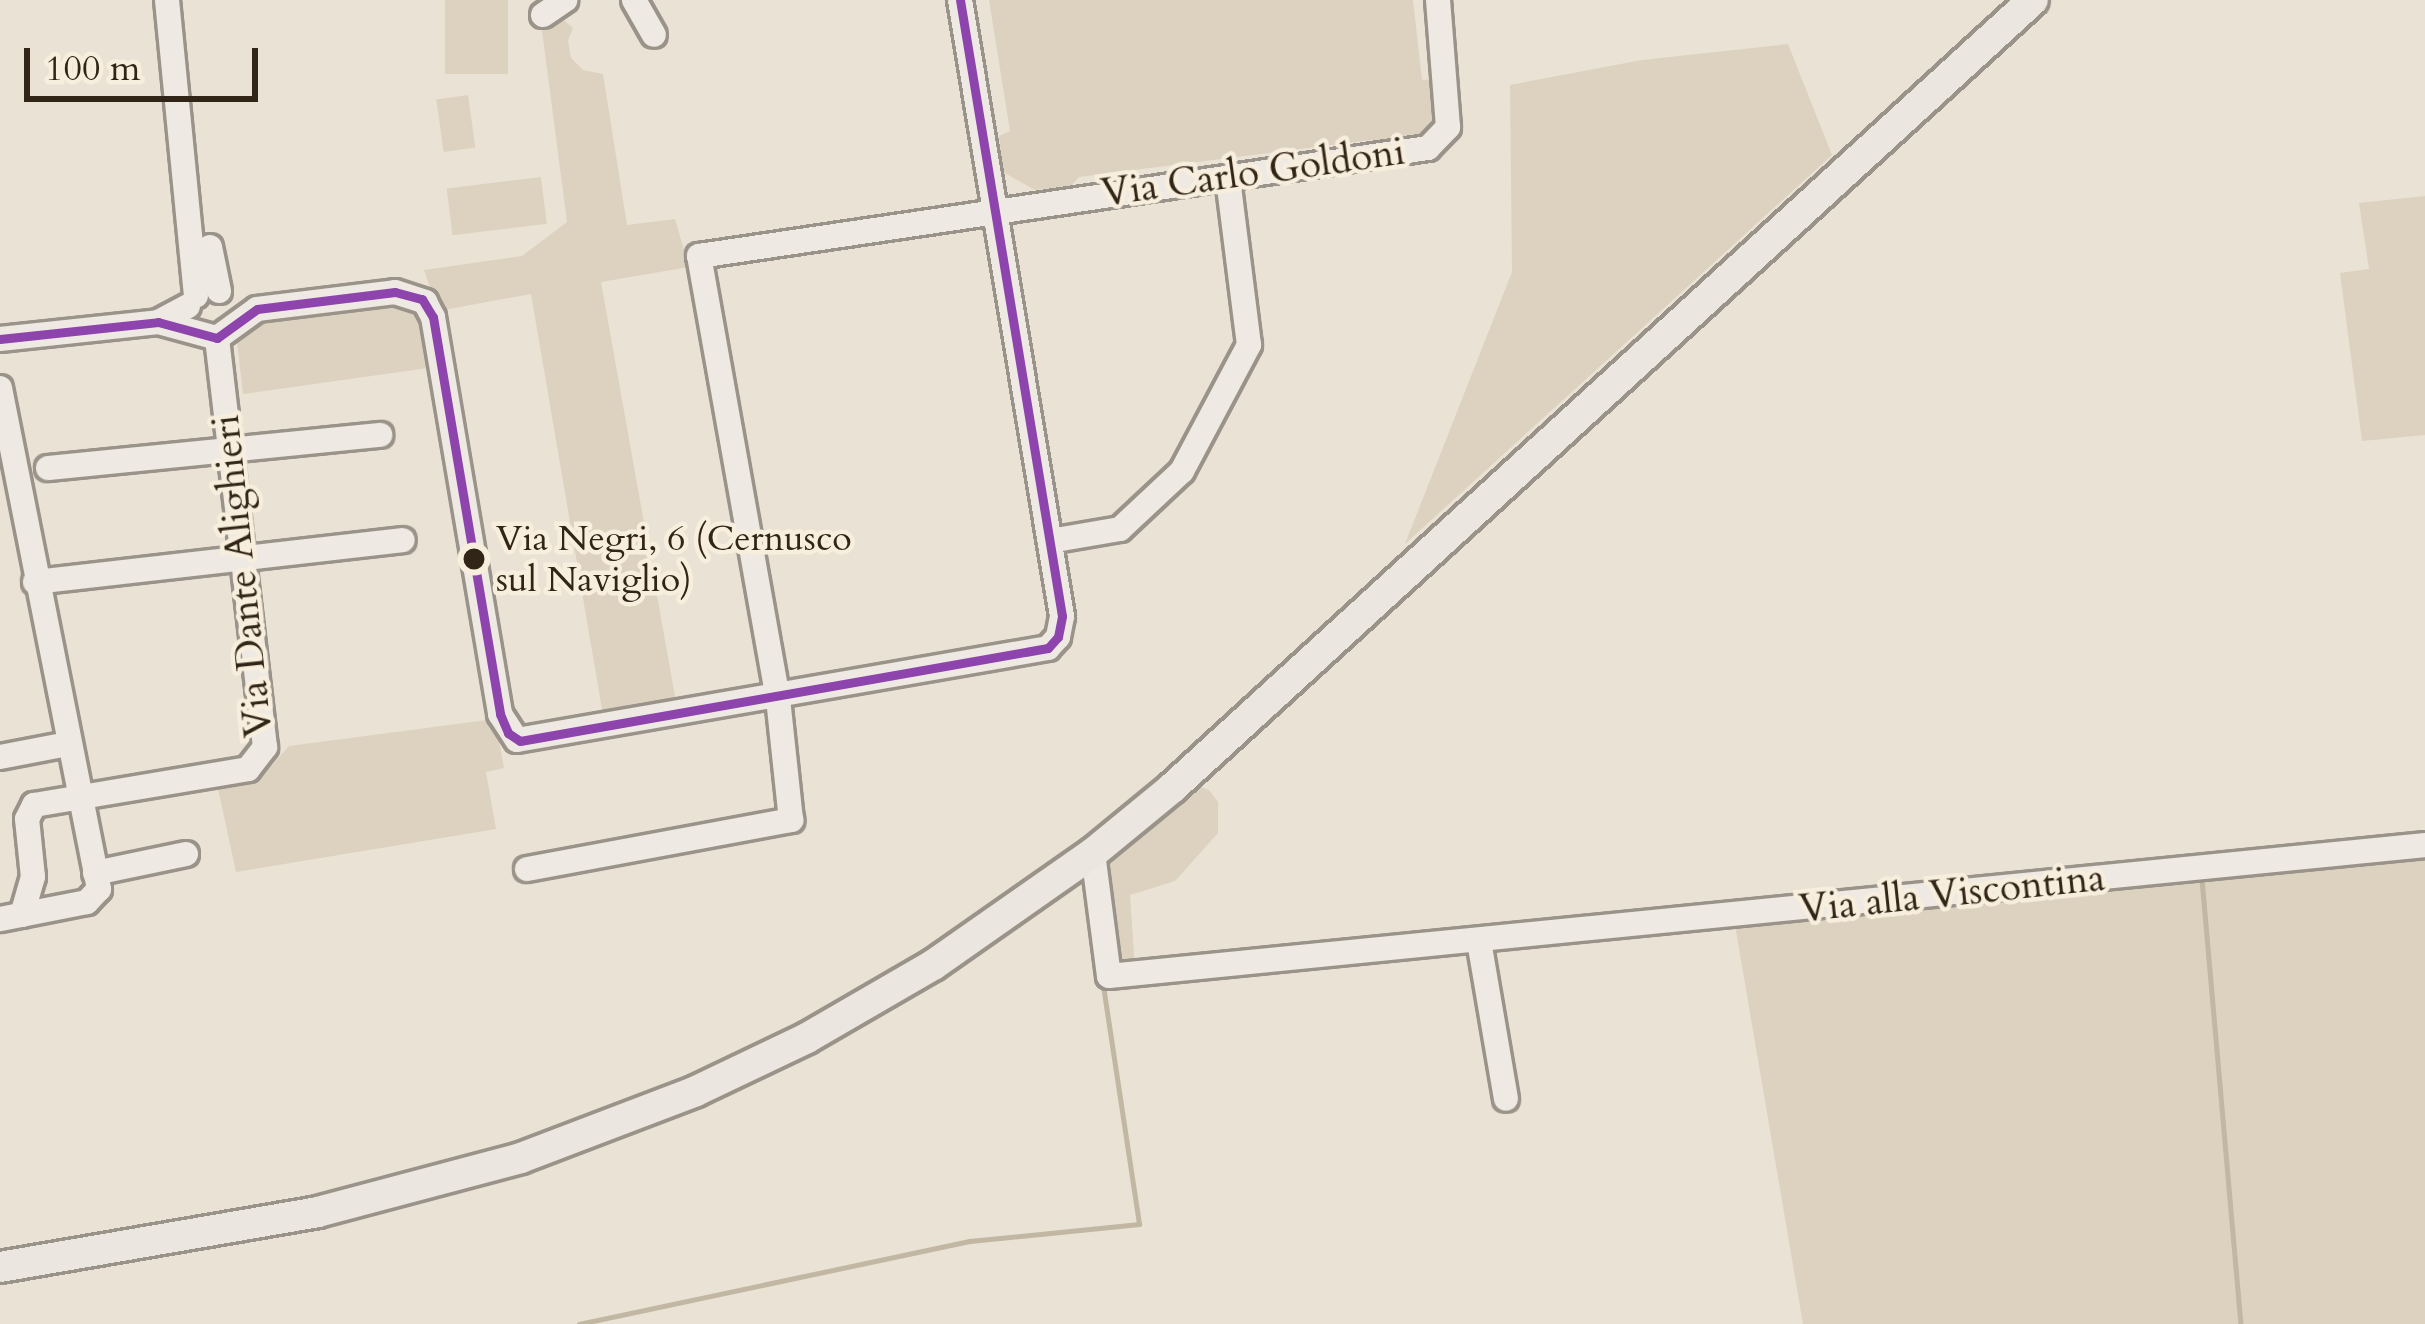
<!DOCTYPE html>
<style>
body{margin:0}
#map{position:relative;width:2425px;height:1324px;overflow:hidden;background:#eae2d4;font-family:Cardo,serif}
div>[style]{position:absolute}
.green>*{inset:0;background:#dcd2bf;transform-origin:0 0}
.stream>*{height:4.5px;margin:-2.25px;padding:0 2.25px;transform-origin:2.25px;border-radius:2.25px;background:#c1b7a3}
.roads{filter:drop-shadow(3px 0 #9a938a) drop-shadow(-3px 0 #9a938a) drop-shadow(0 3px #9a938a) drop-shadow(0 -3px #9a938a)}
.minor>*{height:24px;margin:-12px;padding:0 12px;transform-origin:12px;border-radius:12px;background:#eeeae3}
.major>*{height:30px;margin:-15px;padding:0 15px;transform-origin:15px;border-radius:15px;background:#ebe6df}
.bus-1>*{height:9px;margin:-4.5px;padding:0 4.5px;transform-origin:4.5px;border-radius:4.5px;background:#8e44ad}
.dots>*{width:33px;height:33px;translate:-50% -50%;box-sizing:border-box;border:6px solid #f7eede;border-radius:50%}
span{translate:-50% -50%;white-space:nowrap;text-align:center;line-height:1.15;-webkit-text-stroke:9px #f7eede;paint-order:stroke}
.bus-label{font-size:36px;color:#312517}
.left{translate:0 -50%;text-align:left}
.street-label{font-size:39px;color:#312517}
.scale{position:absolute;left:24px;top:48px;width:234px;height:54px;box-sizing:border-box;border:6px solid #312517;border-top:0;padding-left:15px;font-size:36px;line-height:42px;white-space:nowrap;color:#312517;-webkit-text-stroke:9px #f7eede;paint-order:stroke}
</style>
<div id="map">
<div class="green">
<div style="left:445px;top:0;width:63px;height:74px"></div>
<div style="clip-path:polygon(538px 0,558px 0,560px 17px,573px 28px,568px 41px,571px 58px,583px 70px,603px 74px,627px 225px,675px 219px,689px 267px,601px 282px,676px 702px,603px 715px,531px 294px,438px 311px,424px 270px,522px 256px,567px 222px)"></div>
<div style="clip-path:polygon(989px 0,1413px 0,1422px 80px,1434px 79px,1438px 114px,1416px 139px,1376px 144px,1371px 140px,1079px 177px,1071px 186px,1035px 190px,1003px 172px,999px 136px,1010px 131px)"></div>
<div style="clip-path:polygon(1788px 44px,1832px 155px,1405px 544px,1512px 272px,1510px 85px,1642px 60px)"></div>
<div style="left:468px;top:95px;width:53px;height:32px;rotate:82deg"></div>
<div style="left:541px;top:177px;width:47px;height:95px;rotate:83deg"></div>
<div style="clip-path:polygon(2425px 196px,2425px 435px,2362px 441px,2340px 273px,2369px 269px,2359px 203px)"></div>
<div style="clip-path:polygon(395px 298px,418px 304px,435px 367px,243px 394px,236px 333px,253px 320px)"></div>
<div style="clip-path:polygon(495px 719px,504px 768px,486px 772px,496px 829px,236px 872px,217px 784px,266px 772px,289px 746px)"></div>
<div style="clip-path:polygon(1192px 784px,1209px 790px,1218px 802px,1218px 833px,1175px 881px,1130px 895px,1135px 970px,1110px 973px,1104px 857px)"></div>
<div style="clip-path:polygon(2425px 853px,2425px 1324px,1803px 1324px,1734px 919px)"></div>
</div>
<div class="stream">
<div style="left:2202px;top:879px;width:447px;rotate:85deg"></div>
<div style="left:579px;top:1324px;width:400px;rotate:-12deg"></div>
<div style="left:970px;top:1241px;width:170px;rotate:-5.7deg"></div>
<div style="left:1139px;top:1224px;width:247px;rotate:-98.6deg"></div>
</div>
<div class="roads">
<div class="minor">
<div style="left:167px;top:0;width:297px;rotate:84.4deg"></div>
<div style="left:634px;top:0;width:40px;rotate:60.3deg"></div>
<div style="left:543px;top:15px;width:27px;rotate:-34deg"></div>
<div style="left:210px;top:247px;width:45px;rotate:78.4deg"></div>
<div style="left:158px;top:322px;width:61px;rotate:15.2deg"></div>
<div style="left:217px;top:338px;width:49px;rotate:-35.9deg"></div>
<div style="left:257px;top:309px;width:139px;rotate:-7deg"></div>
<div style="left:395px;top:292px;width:32px;rotate:18deg"></div>
<div style="left:425px;top:302px;width:17px;rotate:62deg"></div>
<div style="left:433px;top:317px;width:403px;rotate:80.4deg"></div>
<div style="left:500px;top:714px;width:31px;rotate:57deg"></div>
<div style="left:517px;top:740px;width:539px;rotate:-9.83deg"></div>
<div style="left:1048px;top:648px;width:15px;rotate:-48deg"></div>
<div style="left:1058px;top:637px;width:21px;rotate:-79deg"></div>
<div style="left:1062px;top:616px;width:624px;rotate:-99.4deg"></div>
<div style="left:0;top:339px;width:159px;rotate:-6.1deg"></div>
<div style="left:158px;top:322px;width:34px;rotate:-28deg"></div>
<div style="left:0;top:388px;width:511px;rotate:78.82deg"></div>
<div style="left:99px;top:889px;width:18px;rotate:133deg"></div>
<div style="left:87px;top:902px;width:89px;rotate:168.9deg"></div>
<div style="left:48px;top:468px;width:334px;rotate:-5.7deg"></div>
<div style="left:1050px;top:541px;width:71px;rotate:-9.7deg"></div>
<div style="left:1120px;top:529px;width:85px;rotate:-43.1deg"></div>
<div style="left:1182px;top:471px;width:143px;rotate:-62deg"></div>
<div style="left:1249px;top:345px;width:168px;rotate:-97.2deg"></div>
<div style="left:35px;top:582px;width:370px;rotate:-6.5deg"></div>
<div style="left:0;top:757px;width:69px;rotate:-10.8deg"></div>
<div style="left:1093px;top:853px;width:124px;rotate:82.6deg"></div>
<div style="left:1109px;top:976px;width:1323px;rotate:-5.68deg"></div>
<div style="left:527px;top:869px;width:269px;rotate:-10.5deg"></div>
<div style="left:791px;top:820px;width:122px;rotate:-96.1deg"></div>
<div style="left:778px;top:699px;width:450px;rotate:-100.1deg"></div>
<div style="left:699px;top:256px;width:737px;rotate:-8.43deg"></div>
<div style="left:1428px;top:148px;width:29px;rotate:-46deg"></div>
<div style="left:1448px;top:127px;width:127px;rotate:-94.5deg"></div>
<div style="left:95px;top:873px;width:93px;rotate:-11.8deg"></div>
<div style="left:22px;top:915px;width:40px;rotate:-74deg"></div>
<div style="left:33px;top:877px;width:58px;rotate:-95.9deg"></div>
<div style="left:27px;top:819px;width:16px;rotate:-63deg"></div>
<div style="left:34px;top:805px;width:217px;rotate:-9.5deg"></div>
<div style="left:248px;top:769px;width:28px;rotate:-52deg"></div>
<div style="left:265px;top:747px;width:412px;rotate:-96.7deg"></div>
<div style="left:1479px;top:941px;width:160px;rotate:80.3deg"></div>
</div>
<div class="major">
<div style="left:0;top:1267px;width:323px;rotate:-9.8deg"></div>
<div style="left:318px;top:1212px;width:210px;rotate:-14.9deg"></div>
<div style="left:521px;top:1158px;width:187px;rotate:-20.9deg"></div>
<div style="left:696px;top:1091px;width:123px;rotate:-25.5deg"></div>
<div style="left:807px;top:1038px;width:146px;rotate:-30.1deg"></div>
<div style="left:933px;top:965px;width:195px;rotate:-35deg"></div>
<div style="left:1093px;top:853px;width:102px;rotate:-39.4deg"></div>
<div style="left:1172px;top:788px;width:1167px;rotate:-42.47deg"></div>
</div>
</div>
<div class="bus-1">
<div style="left:0;top:339px;width:159px;rotate:-6.1deg"></div>
<div style="left:158px;top:322px;width:61px;rotate:15.2deg"></div>
<div style="left:217px;top:338px;width:49px;rotate:-35.9deg"></div>
<div style="left:257px;top:309px;width:139px;rotate:-7deg"></div>
<div style="left:395px;top:292px;width:28px;rotate:15deg"></div>
<div style="left:422px;top:299px;width:21px;rotate:59deg"></div>
<div style="left:433px;top:317px;width:403px;rotate:80.4deg"></div>
<div style="left:500px;top:714px;width:21px;rotate:67deg"></div>
<div style="left:508px;top:733px;width:14px;rotate:34deg"></div>
<div style="left:520px;top:741px;width:536px;rotate:-9.99deg"></div>
<div style="left:1048px;top:648px;width:15px;rotate:-48deg"></div>
<div style="left:1058px;top:637px;width:21px;rotate:-79deg"></div>
<div style="left:1062px;top:616px;width:624px;rotate:-99.4deg"></div>
</div>
<div class="dots">
<div style="left:474px;top:559px;background:#312517"></div>
</div>
<div class="bus-label">
<span class="left" style="left:496px;top:559px">Via Negri, 6 (Cernusco<br>sul Naviglio)</span>
</div>
<div class="street-label">
<span style="left:1253px;top:173px;rotate:-8deg">Via Carlo Goldoni</span>
<span style="left:243px;top:576px;rotate:-96deg">Via Dante Alighieri</span>
<span style="left:1952px;top:894px;rotate:-6deg">Via alla Viscontina</span>
</div>
<div class="scale">100 m</div>
</div>
